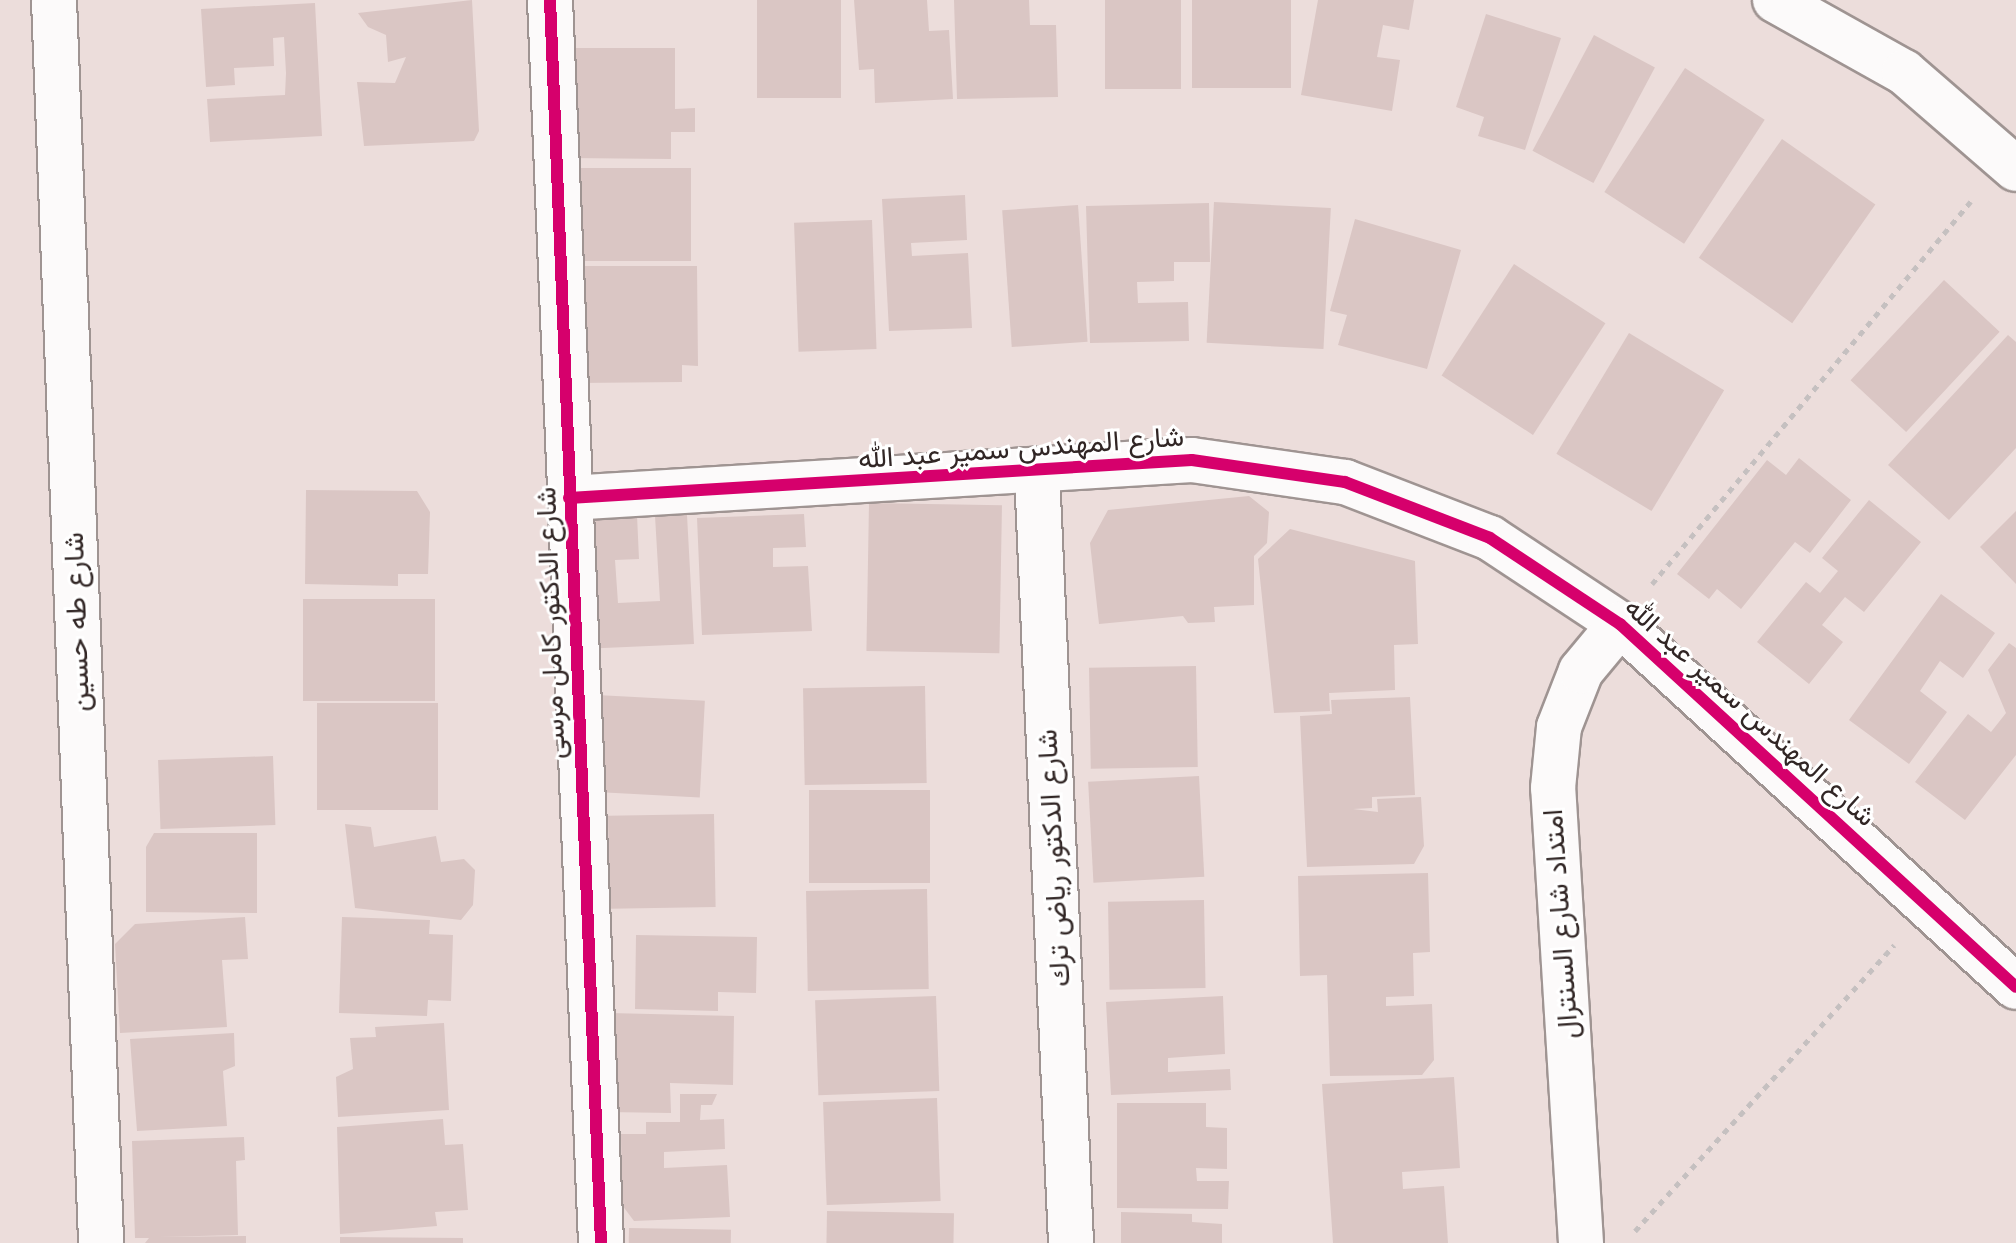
<!DOCTYPE html>
<meta charset="utf-8">
<style>
body{margin:0}
#map{position:relative;width:2016px;height:1243px;overflow:hidden;background:#ecdddb;font-family:Jost,Vazirmatn,sans-serif}
div>[style]{position:absolute}
.building>*{inset:0;background:#dac6c4;transform-origin:0 0}
.path>*{height:5px;margin-top:-2.5px;transform-origin:0;background:repeating-linear-gradient(90deg,#c5c0c0 0 6px,transparent 0 12px)}
.roads{filter:drop-shadow(2px 0 #9f9492) drop-shadow(-2px 0 #9f9492) drop-shadow(0 2px #9f9492) drop-shadow(0 -2px #9f9492)}
.minor>*{height:44px;margin:-22px;padding:0 22px;transform-origin:22px;border-radius:22px;background:#fcfafa}
.cycleway>*{height:12px;margin:-6px;padding:0 6px;transform-origin:6px;border-radius:6px;background:#d6006c}
span{translate:-50% -50%;white-space:nowrap;text-align:center;line-height:1.15;-webkit-text-stroke:6px #fff;paint-order:stroke}
.street-label{font-size:28px;color:#312625}
</style>
<div id="map">
<div class="building">
<div style="clip-path:polygon(472px 0,479px 131px,474px 141px,364px 146px,357px 82px,395px 83px,406px 57px,388px 62px,386px 35px,368px 27px,358px 13px)"></div>
<div style="left:757px;top:0;width:84px;height:98px"></div>
<div style="clip-path:polygon(854px 0,927px 0,929px 31px,949px 30px,953px 99px,875px 103px,874px 69px,859px 70px)"></div>
<div style="clip-path:polygon(954px 0,1029px 0,1030px 25px,1056px 25px,1058px 97px,957px 99px)"></div>
<div style="left:1105px;top:0;width:76px;height:89px"></div>
<div style="left:1192px;top:0;width:99px;height:88px"></div>
<div style="clip-path:polygon(1318px 0,1414px 0,1409px 30px,1383px 25px,1377px 57px,1400px 60px,1392px 111px,1301px 95px)"></div>
<div style="clip-path:polygon(315px 3px,322px 136px,210px 142px,207px 99px,285px 95px,286px 73px,284px 37px,273px 38px,274px 66px,234px 68px,235px 85px,206px 87px,201px 9px)"></div>
<div style="clip-path:polygon(1486px 14px,1561px 38px,1525px 150px,1478px 136px,1484px 117px,1456px 107px)"></div>
<div style="left:1594px;top:35px;width:69px;height:131px;rotate:28deg"></div>
<div style="clip-path:polygon(568px 48px,675px 48px,675px 109px,695px 108px,695px 132px,671px 132px,671px 159px,569px 158px)"></div>
<div style="left:1685px;top:68px;width:95px;height:148px;rotate:33deg"></div>
<div style="left:1782px;top:139px;width:114px;height:145px;rotate:35deg"></div>
<div style="left:574px;top:168px;width:117px;height:93px"></div>
<div style="clip-path:polygon(965px 195px,967px 240px,911px 243px,912px 256px,968px 253px,972px 328px,889px 331px,882px 199px)"></div>
<div style="left:1214px;top:202px;width:117px;height:141px;rotate:3deg"></div>
<div style="clip-path:polygon(1209px 203px,1210px 262px,1174px 262px,1174px 281px,1137px 282px,1138px 303px,1188px 302px,1189px 341px,1090px 343px,1086px 206px)"></div>
<div style="left:1078px;top:205px;width:137px;height:76px;rotate:86deg"></div>
<div style="clip-path:polygon(1355px 219px,1461px 250px,1427px 369px,1338px 345px,1347px 315px,1330px 311px)"></div>
<div style="left:872px;top:220px;width:129px;height:78px;rotate:88deg"></div>
<div style="left:1514px;top:264px;width:109px;height:133px;rotate:33deg"></div>
<div style="clip-path:polygon(577px 266px,697px 266px,698px 366px,682px 365px,682px 382px,578px 383px)"></div>
<div style="left:1944px;top:280px;width:76px;height:137px;rotate:43deg"></div>
<div style="left:1629px;top:333px;width:111px;height:141px;rotate:31deg"></div>
<div style="clip-path:polygon(2008px 335px,2016px 342px,2016px 448px,1949px 520px,1888px 465px)"></div>
<div style="clip-path:polygon(1799px 458px,1851px 500px,1810px 553px,1795px 542px,1741px 609px,1717px 589px,1709px 599px,1677px 574px,1767px 460px,1786px 475px)"></div>
<div style="clip-path:polygon(306px 490px,417px 491px,430px 512px,428px 574px,398px 574px,398px 586px,305px 584px)"></div>
<div style="clip-path:polygon(1249px 496px,1269px 512px,1267px 543px,1254px 556px,1254px 605px,1214px 607px,1215px 622px,1188px 623px,1183px 616px,1099px 624px,1090px 543px,1108px 510px)"></div>
<div style="clip-path:polygon(1869px 500px,1921px 542px,1864px 612px,1845px 597px,1822px 625px,1843px 642px,1809px 684px,1757px 642px,1806px 582px,1820px 593px,1838px 571px,1822px 558px)"></div>
<div style="left:869px;top:503px;width:133px;height:148px;rotate:1deg"></div>
<div style="clip-path:polygon(2016px 511px,2016px 584px,1980px 547px)"></div>
<div style="clip-path:polygon(804px 514px,806px 547px,773px 548px,773px 567px,808px 566px,812px 631px,702px 635px,697px 518px)"></div>
<div style="clip-path:polygon(637px 515px,639px 559px,615px 560px,618px 603px,660px 601px,655px 516px,687px 515px,694px 644px,581px 649px,574px 518px)"></div>
<div style="clip-path:polygon(1290px 529px,1415px 561px,1418px 644px,1394px 645px,1395px 690px,1329px 693px,1330px 711px,1274px 713px,1258px 559px)"></div>
<div style="clip-path:polygon(1941px 594px,1995px 633px,1963px 678px,1940px 661px,1920px 691px,1947px 712px,1909px 764px,1849px 720px)"></div>
<div style="left:303px;top:599px;width:132px;height:102px"></div>
<div style="clip-path:polygon(2009px 643px,2016px 648px,2016px 755px,1965px 820px,1915px 782px,1968px 714px,1991px 732px,2006px 713px,1988px 670px)"></div>
<div style="left:1196px;top:666px;width:101px;height:107px;rotate:89deg"></div>
<div style="left:925px;top:686px;width:97px;height:122px;rotate:89deg"></div>
<div style="left:597px;top:695px;width:108px;height:97px;rotate:3deg"></div>
<div style="clip-path:polygon(1410px 697px,1415px 795px,1372px 797px,1372px 808px,1353px 809px,1378px 812px,1377px 799px,1421px 797px,1424px 846px,1414px 864px,1307px 867px,1300px 716px,1332px 714px,1331px 700px)"></div>
<div style="left:317px;top:703px;width:121px;height:107px"></div>
<div style="left:273px;top:756px;width:69px;height:115px;rotate:88deg"></div>
<div style="left:1199px;top:776px;width:101px;height:111px;rotate:87deg"></div>
<div style="left:809px;top:790px;width:121px;height:93px"></div>
<div style="left:714px;top:814px;width:93px;height:106px;rotate:89deg"></div>
<div style="clip-path:polygon(345px 824px,371px 827px,374px 847px,436px 836px,441px 862px,464px 859px,475px 870px,473px 905px,461px 920px,355px 908px)"></div>
<div style="clip-path:polygon(154px 833px,257px 833px,257px 913px,146px 912px,146px 847px)"></div>
<div style="clip-path:polygon(1428px 873px,1430px 952px,1413px 953px,1414px 996px,1386px 997px,1386px 1006px,1432px 1004px,1434px 1060px,1422px 1075px,1330px 1076px,1327px 975px,1300px 976px,1298px 876px)"></div>
<div style="left:927px;top:889px;width:100px;height:121px;rotate:89deg"></div>
<div style="left:1204px;top:900px;width:88px;height:96px;rotate:89deg"></div>
<div style="clip-path:polygon(245px 917px,248px 959px,222px 960px,227px 1027px,120px 1033px,115px 944px,135px 924px)"></div>
<div style="clip-path:polygon(342px 917px,430px 920px,429px 934px,453px 935px,451px 1001px,428px 1000px,427px 1016px,339px 1013px)"></div>
<div style="clip-path:polygon(636px 935px,757px 937px,756px 993px,718px 992px,718px 1011px,635px 1009px)"></div>
<div style="left:936px;top:996px;width:95px;height:121px;rotate:88deg"></div>
<div style="clip-path:polygon(1223px 996px,1225px 1054px,1168px 1058px,1168px 1072px,1230px 1069px,1231px 1090px,1111px 1095px,1106px 1002px)"></div>
<div style="clip-path:polygon(609px 1013px,734px 1016px,733px 1085px,670px 1083px,671px 1113px,608px 1112px)"></div>
<div style="clip-path:polygon(444px 1023px,449px 1110px,338px 1117px,336px 1077px,353px 1069px,350px 1038px,376px 1037px,375px 1027px)"></div>
<div style="clip-path:polygon(234px 1033px,235px 1066px,223px 1071px,227px 1126px,137px 1131px,130px 1039px)"></div>
<div style="clip-path:polygon(1454px 1077px,1460px 1168px,1402px 1172px,1403px 1189px,1444px 1186px,1448px 1243px,1333px 1243px,1322px 1084px)"></div>
<div style="clip-path:polygon(680px 1094px,717px 1094px,712px 1105px,701px 1105px,700px 1120px,724px 1119px,725px 1149px,664px 1152px,664px 1168px,727px 1165px,730px 1217px,634px 1221px,622px 1205px,621px 1134px,646px 1134px,646px 1122px,680px 1122px)"></div>
<div style="left:937px;top:1098px;width:103px;height:114px;rotate:88deg"></div>
<div style="clip-path:polygon(1117px 1103px,1206px 1103px,1206px 1127px,1227px 1128px,1227px 1169px,1196px 1168px,1197px 1181px,1229px 1181px,1228px 1209px,1117px 1208px)"></div>
<div style="clip-path:polygon(443px 1119px,445px 1145px,463px 1144px,468px 1210px,435px 1212px,437px 1226px,340px 1234px,337px 1127px)"></div>
<div style="clip-path:polygon(244px 1137px,245px 1160px,236px 1161px,238px 1235px,159px 1237px,246px 1236px,246px 1243px,145px 1243px,149px 1238px,135px 1238px,132px 1141px)"></div>
<div style="left:827px;top:1211px;width:127px;height:32px;rotate:1deg"></div>
<div style="clip-path:polygon(1121px 1212px,1192px 1214px,1192px 1222px,1222px 1224px,1222px 1243px,1121px 1243px)"></div>
<div style="left:629px;top:1228px;width:102px;height:15px;rotate:1deg"></div>
<div style="clip-path:polygon(340px 1237px,463px 1238px,463px 1243px,340px 1243px)"></div>
</div>
<div class="path">
<div style="left:1652px;top:584px;width:498px;rotate:-50.2deg"></div>
<div style="left:1635px;top:1231px;width:386px;rotate:-47.8deg"></div>
</div>
<div class="roads">
<div class="minor">
<div style="left:54px;top:0;width:1244px;rotate:87.83deg"></div>
<div style="left:550px;top:0;width:1244px;rotate:87.65deg"></div>
<div style="left:1775px;top:0;width:148px;rotate:29.2deg"></div>
<div style="left:1904px;top:72px;width:148px;rotate:40.9deg"></div>
<div style="left:1037px;top:473px;width:771px;rotate:87.47deg"></div>
<div style="left:569px;top:498px;width:624px;rotate:-3.49deg"></div>
<div style="left:1192px;top:460px;width:155px;rotate:8.2deg"></div>
<div style="left:1345px;top:482px;width:155px;rotate:21.1deg"></div>
<div style="left:1490px;top:538px;width:156px;rotate:33.5deg"></div>
<div style="left:1620px;top:624px;width:537px;rotate:42.51deg"></div>
<div style="left:1581px;top:1243px;width:456px;rotate:-93.5deg"></div>
<div style="left:1553px;top:788px;width:61px;rotate:-84.4deg"></div>
<div style="left:1559px;top:727px;width:60px;rotate:-68.6deg"></div>
<div style="left:1581px;top:671px;width:61px;rotate:-50.3deg"></div>
</div>
</div>
<div class="cycleway">
<div style="left:550px;top:0;width:1244px;rotate:87.65deg"></div>
<div style="left:569px;top:498px;width:624px;rotate:-3.49deg"></div>
<div style="left:1192px;top:460px;width:155px;rotate:8.2deg"></div>
<div style="left:1345px;top:482px;width:155px;rotate:21.1deg"></div>
<div style="left:1490px;top:538px;width:156px;rotate:33.5deg"></div>
<div style="left:1620px;top:624px;width:537px;rotate:42.51deg"></div>
</div>
<div class="street-label">
<span style="left:1021px;top:448px;rotate:-4deg">شارع المهندس سمير عبد الله</span>
<span style="left:77px;top:622px;rotate:-92deg">شارع طه حسين</span>
<span style="left:551px;top:623px;rotate:-92deg">شارع الدكتور كامل مرسى</span>
<span style="left:1750px;top:712px;rotate:42deg">شارع المهندس سمير عبد الله</span>
<span style="left:1054px;top:858px;rotate:-93deg">شارع الدكتور رياض ترك</span>
<span style="left:1561px;top:924px;rotate:-94deg">امتداد شارع السنترال</span>
</div>
</div>
